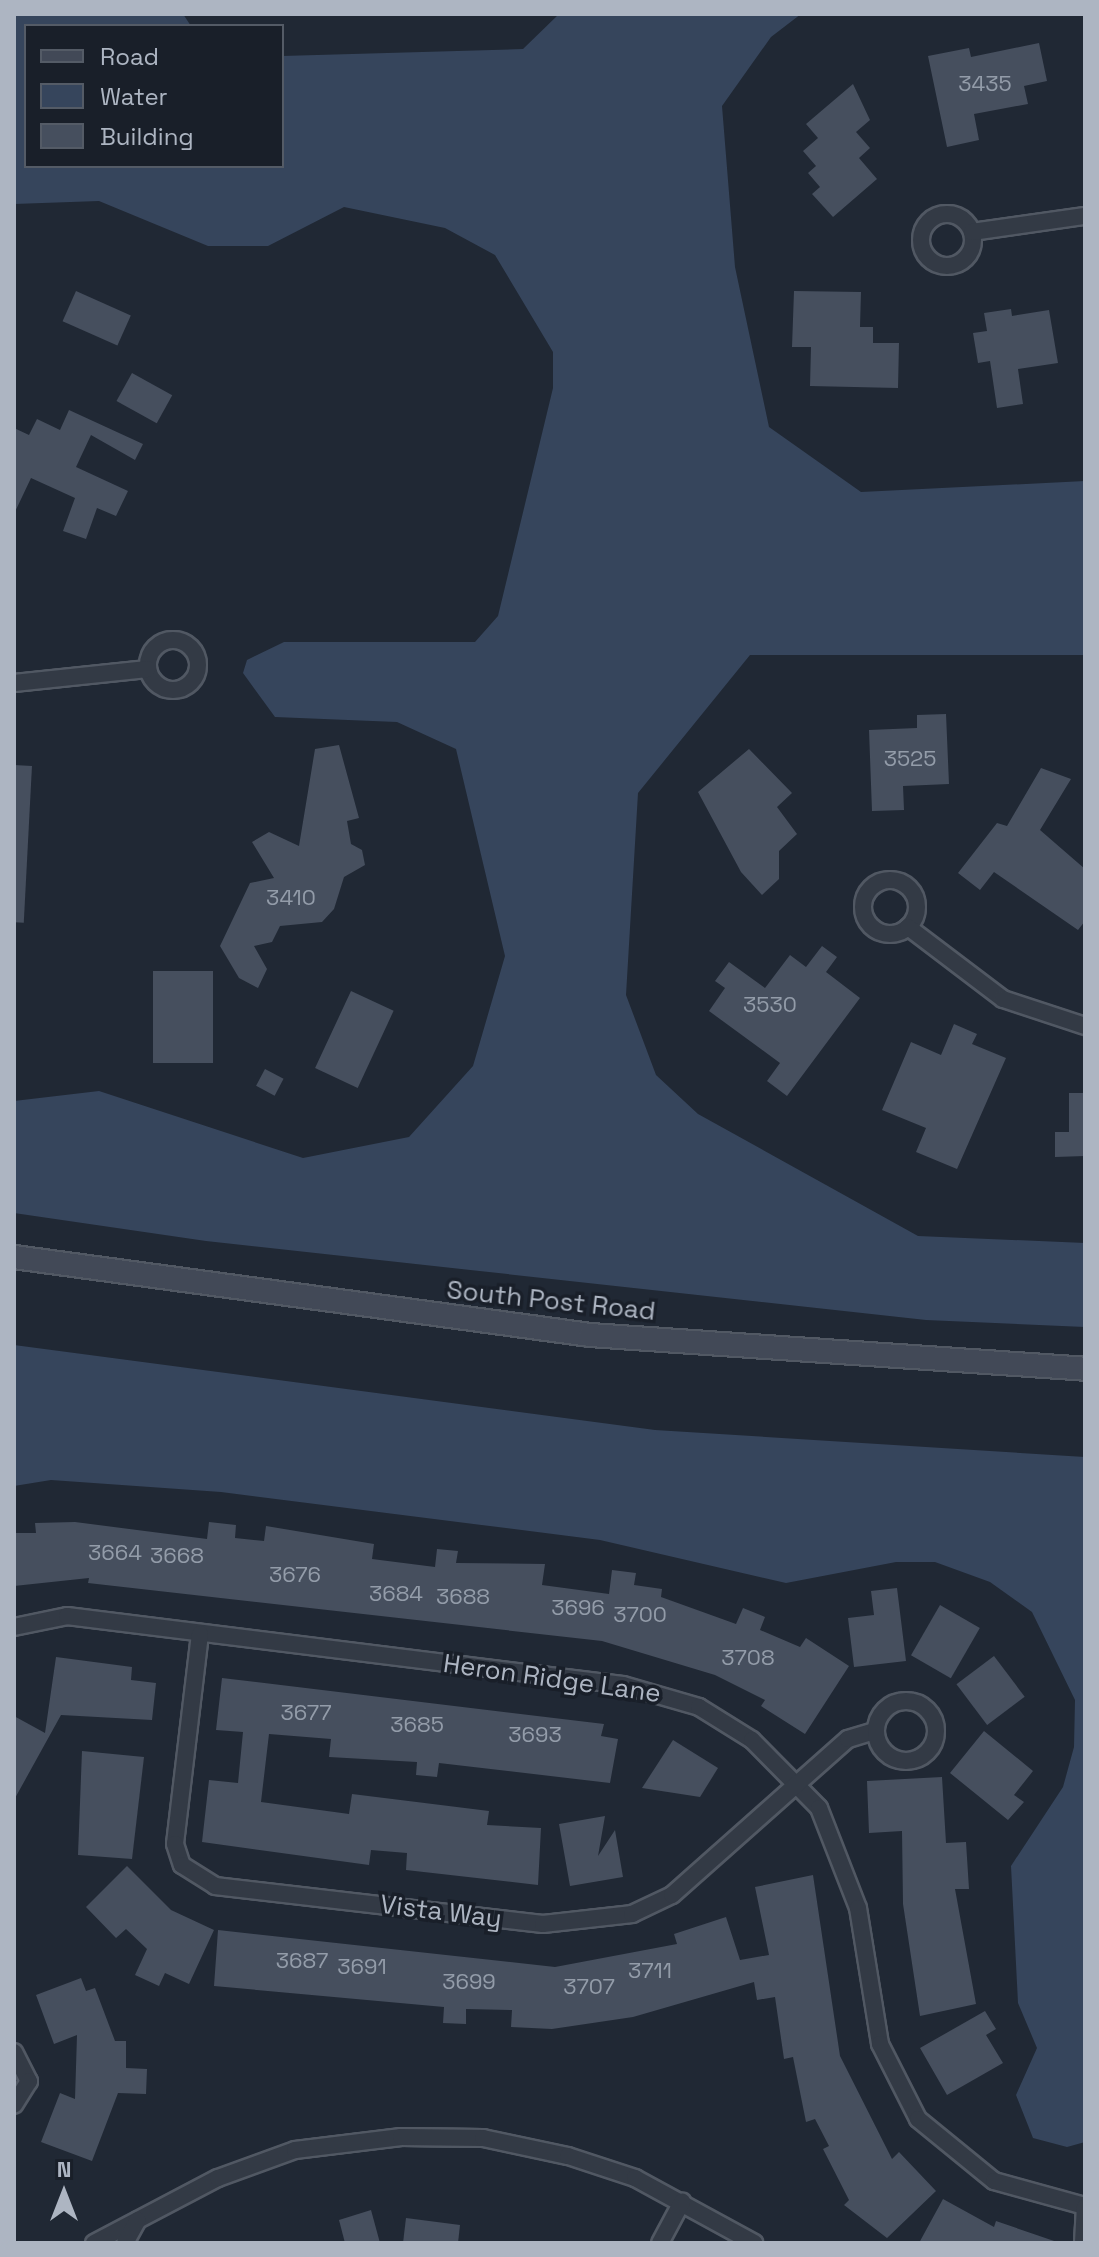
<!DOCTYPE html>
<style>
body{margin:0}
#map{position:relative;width:1099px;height:2257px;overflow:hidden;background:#202834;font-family:"Space Grotesk",sans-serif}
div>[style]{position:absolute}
.water>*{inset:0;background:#36455c}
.building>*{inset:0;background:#464f5e;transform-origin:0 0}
.roads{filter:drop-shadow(2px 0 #515863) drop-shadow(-2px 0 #515863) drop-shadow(0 2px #515863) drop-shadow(0 -2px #515863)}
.street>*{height:16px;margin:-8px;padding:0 8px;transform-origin:8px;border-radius:8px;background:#333a45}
.street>.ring{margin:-8px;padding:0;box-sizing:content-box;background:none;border:16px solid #333a45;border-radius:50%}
.secondary>*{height:22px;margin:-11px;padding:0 11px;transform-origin:11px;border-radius:11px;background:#424957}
span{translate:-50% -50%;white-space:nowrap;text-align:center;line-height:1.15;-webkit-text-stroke:7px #191f29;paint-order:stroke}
.number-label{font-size:22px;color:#939ca9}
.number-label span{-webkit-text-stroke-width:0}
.street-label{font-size:26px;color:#adb5c2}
.frame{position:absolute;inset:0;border:16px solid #adb5c2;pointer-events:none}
.legend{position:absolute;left:24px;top:24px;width:260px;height:144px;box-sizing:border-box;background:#191f29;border:2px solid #545b66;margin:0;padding:10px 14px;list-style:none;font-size:24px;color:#adb5c2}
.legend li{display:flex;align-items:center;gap:16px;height:40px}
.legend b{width:40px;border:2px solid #545b66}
.north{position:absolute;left:24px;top:2153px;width:80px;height:80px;-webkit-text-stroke:6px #191f29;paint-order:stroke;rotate:0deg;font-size:22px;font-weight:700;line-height:32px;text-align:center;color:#adb5c2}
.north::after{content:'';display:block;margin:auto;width:28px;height:36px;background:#adb5c2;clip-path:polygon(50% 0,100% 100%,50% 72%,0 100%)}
</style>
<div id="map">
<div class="water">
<div style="clip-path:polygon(14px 14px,183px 14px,191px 26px,26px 26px,26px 166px,282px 166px,282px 56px,523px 49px,559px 14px,801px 14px,771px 37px,722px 106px,735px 267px,769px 427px,861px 492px,1085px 481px,1085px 655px,750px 655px,638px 793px,626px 995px,656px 1075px,698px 1114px,918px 1236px,1085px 1243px,1085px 1327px,926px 1320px,206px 1241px,14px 1213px,14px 1101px,99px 1091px,303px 1158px,409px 1137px,473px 1066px,505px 956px,456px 749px,397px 722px,275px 717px,243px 673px,247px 660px,284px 642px,475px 642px,498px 616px,553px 388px,553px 352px,495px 255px,445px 228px,344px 207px,268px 246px,208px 246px,99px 201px,14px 204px)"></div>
<div style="clip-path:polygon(14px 1345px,655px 1430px,1085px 1457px,1085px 2142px,1067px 2147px,1033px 2138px,1016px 2095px,1037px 2048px,1018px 2003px,1011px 1866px,1063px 1787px,1074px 1747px,1075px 1700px,1032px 1612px,990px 1582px,935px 1562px,896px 1562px,786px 1583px,600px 1540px,221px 1492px,51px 1480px,14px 1486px)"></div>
</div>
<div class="building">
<div style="clip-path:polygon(1039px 43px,1047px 81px,1024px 86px,1028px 104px,974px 114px,979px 140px,947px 147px,928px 56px,969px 48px,971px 57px)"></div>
<div style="clip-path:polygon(853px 84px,870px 120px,856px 132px,870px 148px,859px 158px,877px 179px,833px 217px,812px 194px,820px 187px,808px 173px,816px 166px,803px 151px,818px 138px,806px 124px)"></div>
<div style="left:76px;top:291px;width:60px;height:33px;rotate:24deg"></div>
<div style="clip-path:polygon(794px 291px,861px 292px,860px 327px,873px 327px,873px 343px,899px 343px,898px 388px,810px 386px,811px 347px,792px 347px)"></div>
<div style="clip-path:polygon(1011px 309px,1012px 316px,1049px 310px,1058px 363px,1018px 369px,1023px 404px,997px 408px,990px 361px,978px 363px,973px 333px,987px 331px,984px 313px)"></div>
<div style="left:132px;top:373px;width:46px;height:32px;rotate:29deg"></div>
<div style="clip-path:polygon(69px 410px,143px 444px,135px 460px,91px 435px,76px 467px,128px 491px,116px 516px,97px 508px,86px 539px,63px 531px,75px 498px,31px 478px,14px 514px,14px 428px,29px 435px,37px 419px,60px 430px)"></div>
<div style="clip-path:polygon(946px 714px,949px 784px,903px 786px,904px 810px,872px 811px,869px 730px,917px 728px,917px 715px)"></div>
<div style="clip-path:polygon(339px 745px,359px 818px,347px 821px,351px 844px,362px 850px,365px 865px,344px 877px,334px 909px,322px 922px,280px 926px,272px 942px,254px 946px,267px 969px,258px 988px,239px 978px,220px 946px,250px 883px,274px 878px,252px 842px,269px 832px,299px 846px,315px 749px)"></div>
<div style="clip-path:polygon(749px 749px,792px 793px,777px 807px,797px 834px,779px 851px,779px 879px,762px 895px,741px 872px,698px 792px)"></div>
<div style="left:14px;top:765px;width:18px;height:157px;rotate:3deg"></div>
<div style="clip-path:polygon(1041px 768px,1071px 779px,1040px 830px,1085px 869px,1085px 921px,1078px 930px,994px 872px,980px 890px,958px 873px,997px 823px,1007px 826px)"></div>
<div style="clip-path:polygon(822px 946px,837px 957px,826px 972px,860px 998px,787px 1096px,767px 1081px,780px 1063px,709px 1011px,725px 988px,715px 981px,729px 962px,765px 988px,790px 955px,806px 967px)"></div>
<div style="left:153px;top:971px;width:60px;height:92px"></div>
<div style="left:351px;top:991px;width:47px;height:85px;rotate:25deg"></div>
<div style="clip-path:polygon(954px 1024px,977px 1034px,972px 1044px,1006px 1058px,957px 1169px,916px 1152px,926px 1128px,882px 1110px,911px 1042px,941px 1055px)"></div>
<div style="left:265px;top:1069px;width:21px;height:19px;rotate:28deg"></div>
<div style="clip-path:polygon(1069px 1093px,1085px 1093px,1085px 1156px,1055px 1157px,1055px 1132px,1069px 1132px)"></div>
<div style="clip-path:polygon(75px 1522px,207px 1539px,209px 1522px,236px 1525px,235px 1538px,264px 1541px,266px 1526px,374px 1544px,372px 1559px,435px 1567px,437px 1549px,458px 1551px,456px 1563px,545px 1564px,542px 1585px,609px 1594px,612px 1570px,636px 1573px,634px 1585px,662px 1589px,661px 1597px,736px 1624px,743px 1608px,765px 1617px,760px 1630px,800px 1647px,806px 1638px,849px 1666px,805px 1734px,761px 1706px,765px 1700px,715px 1675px,602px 1641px,88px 1583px,89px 1578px,14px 1586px,14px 1533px,36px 1533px,35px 1523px)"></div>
<div style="clip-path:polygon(897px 1588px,906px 1661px,854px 1667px,848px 1618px,874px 1615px,871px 1591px)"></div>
<div style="left:940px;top:1605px;width:46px;height:58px;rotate:30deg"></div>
<div style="left:994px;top:1656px;width:51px;height:47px;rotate:53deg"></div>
<div style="clip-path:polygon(56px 1657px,132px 1667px,131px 1680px,156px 1683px,152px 1720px,61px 1715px,14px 1800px,14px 1716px,45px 1733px)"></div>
<div style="clip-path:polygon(222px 1678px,604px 1724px,601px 1736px,618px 1739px,610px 1783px,439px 1763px,437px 1777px,416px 1775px,417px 1762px,329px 1757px,331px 1739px,269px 1734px,261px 1802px,349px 1814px,352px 1794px,489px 1811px,487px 1825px,541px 1828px,538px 1885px,406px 1870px,407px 1853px,371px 1850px,369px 1865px,202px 1842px,209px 1780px,238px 1783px,243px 1732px,216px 1730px)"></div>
<div style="clip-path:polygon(984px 1731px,1033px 1771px,1014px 1795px,1024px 1802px,1008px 1820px,950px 1773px)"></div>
<div style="clip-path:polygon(673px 1740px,718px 1768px,700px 1797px,642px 1788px)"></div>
<div style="clip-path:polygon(82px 1751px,144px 1757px,132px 1859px,78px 1855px)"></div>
<div style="clip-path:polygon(942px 1777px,946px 1843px,966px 1842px,969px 1889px,955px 1889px,976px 2004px,920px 2016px,903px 1904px,902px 1831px,869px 1833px,867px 1781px)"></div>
<div style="clip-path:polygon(605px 1816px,598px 1856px,615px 1830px,623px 1877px,570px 1886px,559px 1824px)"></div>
<div style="clip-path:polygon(127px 1866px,171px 1910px,214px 1930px,189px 1984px,165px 1973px,159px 1986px,135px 1975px,147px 1949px,126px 1929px,116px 1938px,86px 1907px)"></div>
<div style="clip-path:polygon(813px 1875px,840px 2056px,892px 2159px,899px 2152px,936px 2191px,887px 2238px,844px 2205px,849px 2200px,823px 2149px,829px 2146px,815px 2119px,806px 2122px,793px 2057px,784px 2059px,775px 1997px,757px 2000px,754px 1982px,633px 2017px,552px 2029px,511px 2027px,512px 2010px,466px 2009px,466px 2024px,443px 2023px,444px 2007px,214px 1986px,218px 1930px,555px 1967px,677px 1944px,674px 1934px,726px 1917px,740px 1960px,769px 1955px,755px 1887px)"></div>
<div style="clip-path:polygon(81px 1978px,86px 1991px,95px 1988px,115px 2041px,126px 2041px,126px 2068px,147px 2069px,146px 2094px,118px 2093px,92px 2161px,41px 2142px,60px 2093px,75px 2099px,77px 2035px,54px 2044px,36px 1995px)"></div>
<div style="clip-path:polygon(985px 2011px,996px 2029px,986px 2035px,1003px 2063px,947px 2095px,920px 2048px)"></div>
<div style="clip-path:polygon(943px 2199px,994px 2227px,996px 2221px,1060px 2243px,919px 2243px)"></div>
<div style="clip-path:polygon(371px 2210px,380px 2243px,345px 2243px,339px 2220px)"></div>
<div style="clip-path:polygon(406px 2218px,460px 2225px,458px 2243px,403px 2243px)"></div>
</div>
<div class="roads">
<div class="street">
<div class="ring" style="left:921px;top:214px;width:36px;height:36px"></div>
<div style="left:972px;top:232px;width:114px;rotate:-8.1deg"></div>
<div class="ring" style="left:148px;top:640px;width:34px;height:34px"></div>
<div style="left:14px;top:683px;width:134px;rotate:-6deg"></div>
<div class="ring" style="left:863px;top:880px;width:38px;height:38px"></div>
<div style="left:908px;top:927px;width:119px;rotate:37.2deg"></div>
<div style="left:1003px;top:999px;width:86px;rotate:18.2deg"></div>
<div style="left:14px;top:1627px;width:54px;rotate:-11.7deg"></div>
<div style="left:67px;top:1616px;width:560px;rotate:7.07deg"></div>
<div style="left:623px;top:1685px;width:79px;rotate:16.1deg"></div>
<div style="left:699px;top:1707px;width:62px;rotate:31.9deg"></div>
<div style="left:752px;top:1740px;width:95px;rotate:45.4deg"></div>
<div style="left:819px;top:1808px;width:107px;rotate:68.7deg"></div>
<div style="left:858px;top:1908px;width:138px;rotate:80.8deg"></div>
<div style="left:880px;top:2044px;width:84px;rotate:63.1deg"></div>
<div style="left:918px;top:2119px;width:98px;rotate:39.2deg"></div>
<div style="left:994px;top:2181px;width:94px;rotate:15.4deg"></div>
<div style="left:200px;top:1634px;width:211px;rotate:96.8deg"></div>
<div style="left:175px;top:1844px;width:22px;rotate:72deg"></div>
<div style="left:182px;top:1865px;width:39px;rotate:32deg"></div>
<div style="left:215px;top:1886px;width:330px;rotate:6.6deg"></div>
<div style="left:543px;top:1924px;width:90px;rotate:-6.4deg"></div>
<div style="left:632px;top:1914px;width:44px;rotate:-25.4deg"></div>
<div style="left:672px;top:1895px;width:235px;rotate:-41.6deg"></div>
<div style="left:848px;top:1739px;width:28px;rotate:-17deg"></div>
<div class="ring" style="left:876px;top:1701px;width:44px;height:44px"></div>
<div style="left:14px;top:2052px;width:33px;rotate:63deg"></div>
<div style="left:29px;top:2081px;width:28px;rotate:122deg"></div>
<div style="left:94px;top:2243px;width:140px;rotate:-27.7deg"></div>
<div style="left:218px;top:2178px;width:82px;rotate:-20deg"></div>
<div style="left:295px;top:2150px;width:107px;rotate:-7deg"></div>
<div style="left:401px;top:2137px;width:82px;rotate:0.7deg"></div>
<div style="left:483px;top:2138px;width:87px;rotate:12deg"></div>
<div style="left:568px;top:2156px;width:71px;rotate:18.2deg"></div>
<div style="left:635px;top:2178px;width:136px;rotate:28.6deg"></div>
<div style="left:125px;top:2243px;width:26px;rotate:-61deg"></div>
<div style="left:660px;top:2243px;width:47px;rotate:-61.8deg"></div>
<div style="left:1083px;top:2243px;width:36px;rotate:-87deg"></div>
</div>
<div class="secondary">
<div style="left:14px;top:1257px;width:581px;rotate:7.71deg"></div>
<div style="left:590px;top:1335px;width:496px;rotate:3.9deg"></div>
</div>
</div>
<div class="number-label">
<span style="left:985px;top:84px">3435</span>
<span style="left:910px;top:759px">3525</span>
<span style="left:291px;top:898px">3410</span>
<span style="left:770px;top:1005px">3530</span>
<span style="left:115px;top:1553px">3664</span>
<span style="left:177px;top:1556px">3668</span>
<span style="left:295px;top:1575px">3676</span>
<span style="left:396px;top:1594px">3684</span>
<span style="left:463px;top:1597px">3688</span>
<span style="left:578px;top:1608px">3696</span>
<span style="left:640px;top:1615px">3700</span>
<span style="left:748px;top:1658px">3708</span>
<span style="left:306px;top:1713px">3677</span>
<span style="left:417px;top:1725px">3685</span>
<span style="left:535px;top:1735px">3693</span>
<span style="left:302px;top:1961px">3687</span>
<span style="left:362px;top:1967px">3691</span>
<span style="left:650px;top:1971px">3711</span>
<span style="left:469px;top:1982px">3699</span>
<span style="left:589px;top:1987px">3707</span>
</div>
<div class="street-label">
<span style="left:551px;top:1301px;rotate:6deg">South Post Road</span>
<span style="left:552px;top:1679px;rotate:8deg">Heron Ridge Lane</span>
<span style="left:441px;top:1912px;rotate:7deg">Vista Way</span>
</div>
<div class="frame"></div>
<ul class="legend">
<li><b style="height:10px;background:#424957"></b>Road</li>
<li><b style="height:22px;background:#36455c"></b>Water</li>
<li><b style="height:22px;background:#464f5e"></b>Building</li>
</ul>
<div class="north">N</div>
</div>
